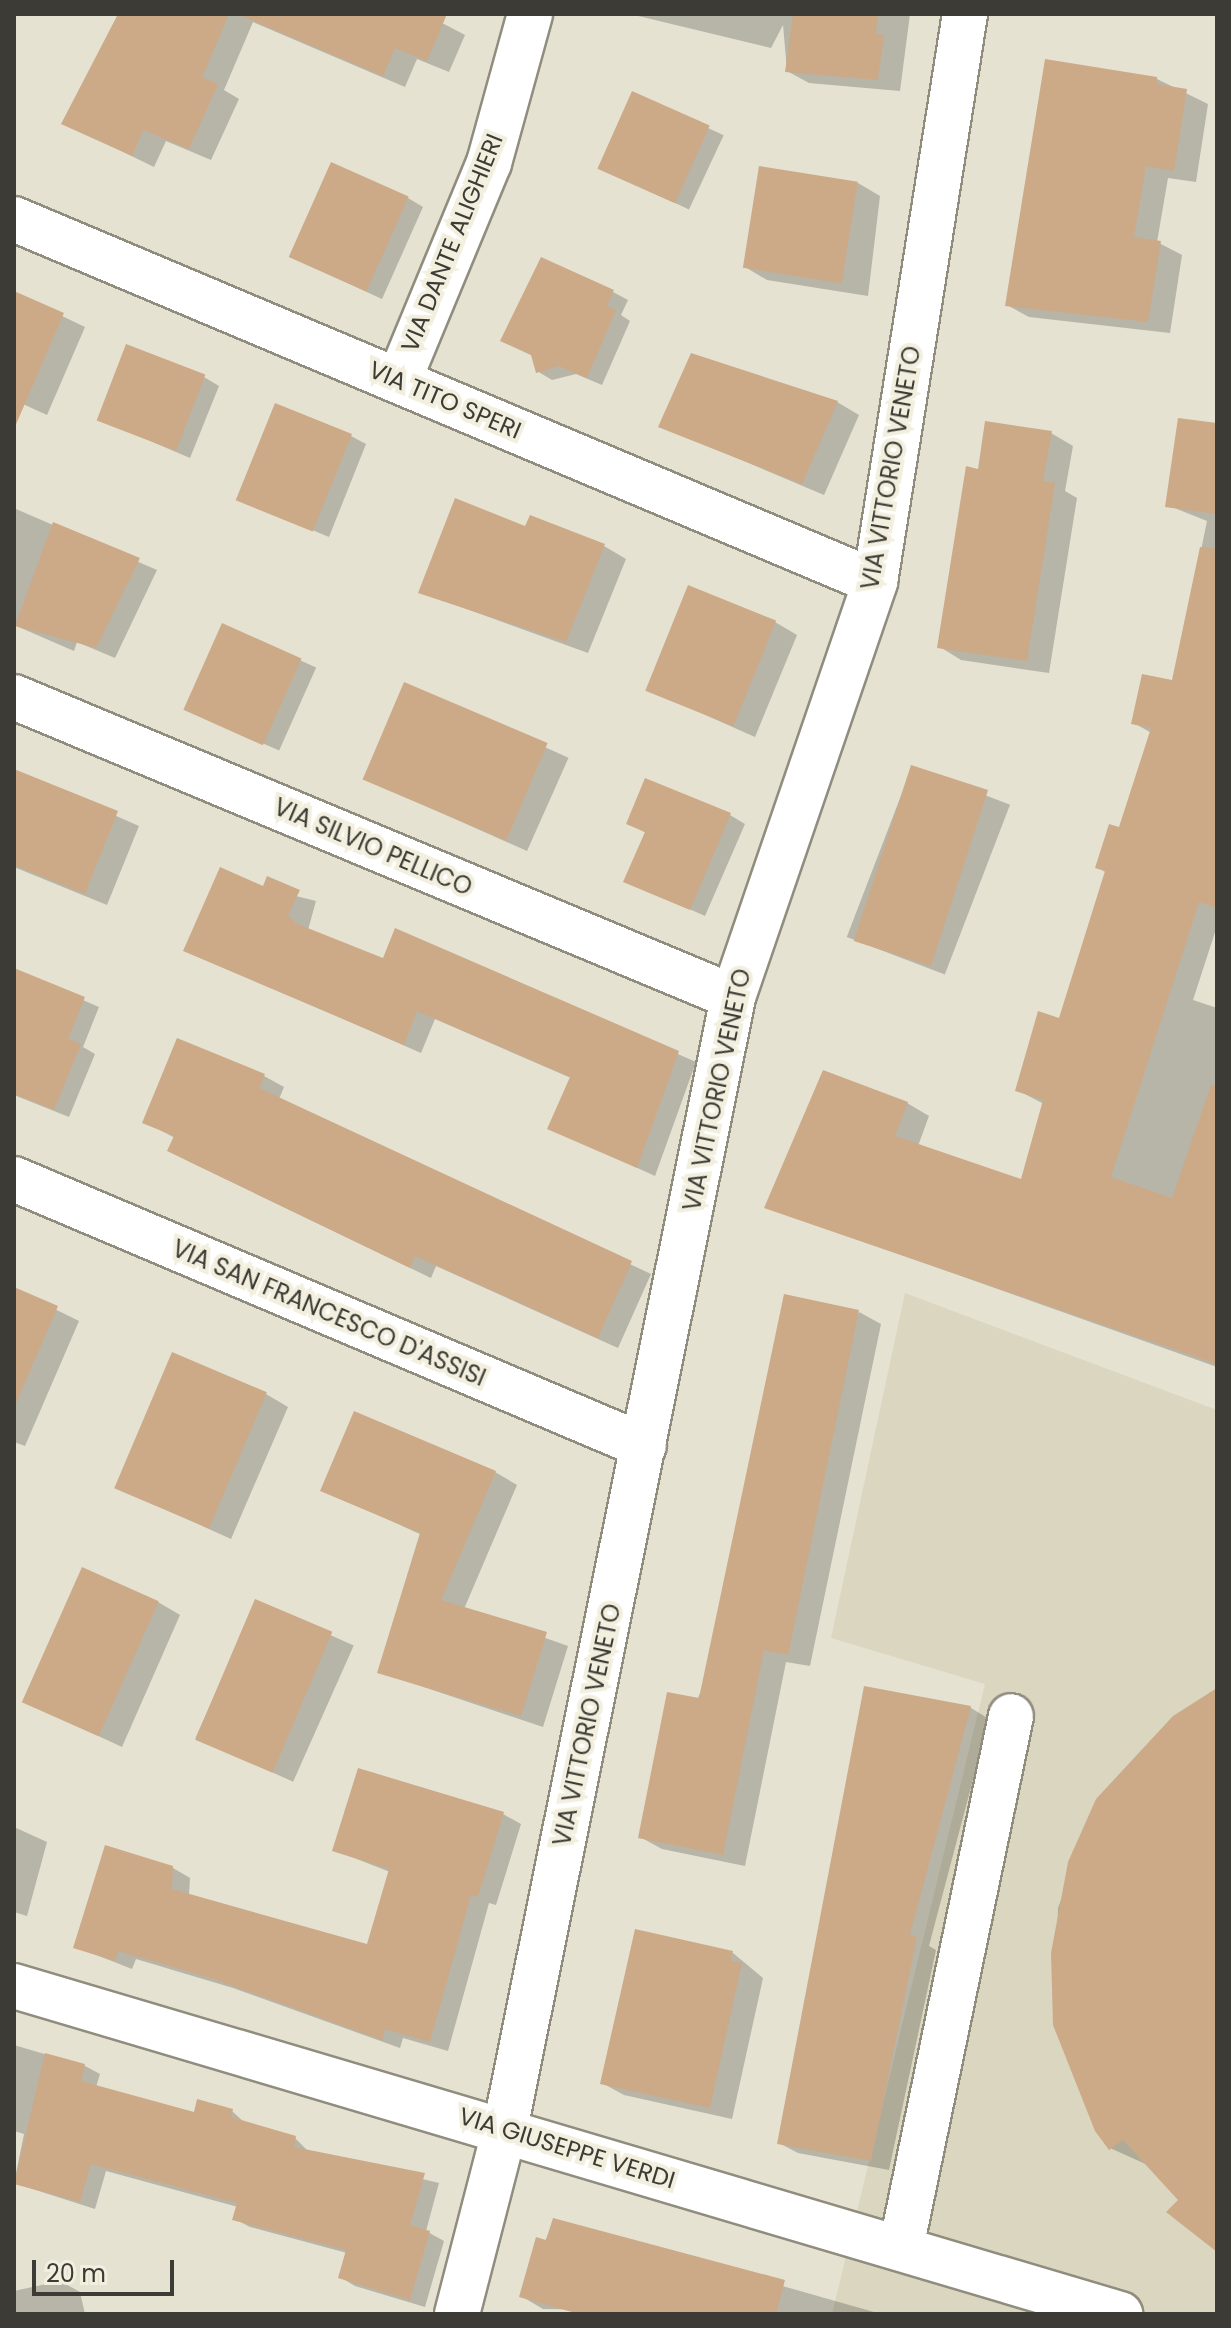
<!DOCTYPE html>
<style>
body{margin:0}
#map{position:relative;width:1231px;height:2328px;overflow:hidden;background:#e5e2d2;font-family:Poppins,sans-serif}
div>[style]{position:absolute}
.built>*{inset:0;background:#dad6bf}
.shadow>*{inset:0;background:#0003;transform-origin:0 0}
.building>*{inset:0;background:#ca8;transform-origin:0 0}
.roads{filter:drop-shadow(2px 0 #908d7f) drop-shadow(-2px 0 #908d7f) drop-shadow(0 2px #908d7f) drop-shadow(0 -2px #908d7f)}
.minor>*{height:44px;margin:-22px;padding:0 22px;transform-origin:22px;border-radius:22px;background:#fff}
span{translate:-50% -50%;white-space:nowrap;text-align:center;line-height:1.15;-webkit-text-stroke:8px #f2efdf;paint-order:stroke}
.street-label{font-size:24px;color:#3c3b35}
.frame{position:absolute;inset:0;border:16px solid #3c3b35;pointer-events:none}
.scale{position:absolute;left:32px;top:2260px;width:142px;height:36px;box-sizing:border-box;border:4px solid #3c3b35;border-top:0;padding-left:10px;font-size:24px;line-height:28px;white-space:nowrap;color:#3c3b35;-webkit-text-stroke:6px #f2efdf;paint-order:stroke}
</style>
<div id="map">
<div class="built">
<div style="clip-path:polygon(905px 1293px,1217px 1410px,1217px 2314px,832px 2314px,985px 1684px,831px 1638px)"></div>
</div>
<div class="shadow">
<div style="clip-path:polygon(143px 14px,425px 14px,465px 35px,449px 72px,417px 59px,405px 87px,253px 22px,224px 90px,239px 99px,211px 160px,166px 141px,154px 167px,64px 123px)"></div>
<div style="clip-path:polygon(630px 14px,910px 14px,900px 91px,809px 83px,787px 71px,783px 25px,771px 48px)"></div>
<div style="clip-path:polygon(1157px 79px,1208px 104px,1196px 182px,1168px 178px,1157px 242px,1182px 255px,1170px 333px,1029px 317px,1007px 305px)"></div>
<div style="left:633px;top:93px;width:100px;height:82px;rotate:25deg"></div>
<div style="clip-path:polygon(858px 183px,880px 196px,868px 296px,767px 280px,745px 267px)"></div>
<div style="clip-path:polygon(408px 198px,423px 207px,382px 299px,291px 257px)"></div>
<div style="clip-path:polygon(613px 292px,628px 300px,621px 315px,630px 321px,602px 385px,576px 374px,552px 380px,537px 371px,533px 356px,503px 341px)"></div>
<div style="clip-path:polygon(14px 293px,85px 327px,47px 415px,14px 400px)"></div>
<div style="clip-path:polygon(204px 377px,219px 386px,190px 458px,99px 419px)"></div>
<div style="clip-path:polygon(837px 402px,859px 415px,824px 495px,661px 426px)"></div>
<div style="clip-path:polygon(1217px 425px,1217px 748px,1155px 735px,1134px 723px,1174px 682px,1207px 521px,1167px 505px)"></div>
<div style="clip-path:polygon(1051px 433px,1073px 446px,1065px 491px,1077px 498px,1049px 673px,961px 660px,940px 647px,980px 471px)"></div>
<div style="clip-path:polygon(351px 436px,366px 444px,329px 537px,240px 500px)"></div>
<div style="clip-path:polygon(14px 497px,16px 509px,157px 570px,115px 658px,77px 642px,74px 651px,14px 625px)"></div>
<div style="clip-path:polygon(526px 528px,604px 546px,626px 559px,588px 653px,420px 592px)"></div>
<div style="clip-path:polygon(775px 622px,797px 635px,755px 737px,647px 689px)"></div>
<div style="left:223px;top:626px;width:102px;height:91px;rotate:24deg"></div>
<div style="left:405px;top:685px;width:179px;height:102px;rotate:24deg"></div>
<div style="left:912px;top:767px;width:105px;height:182px;rotate:21deg"></div>
<div style="clip-path:polygon(14px 771px,139px 826px,107px 905px,14px 867px)"></div>
<div style="clip-path:polygon(1217px 808px,1217px 926px,1193px 1000px,1217px 1008px,1217px 1367px,767px 1207px,907px 1103px,929px 1116px,918px 1146px,1023px 1181px,1044px 1104px,1017px 1090px,1061px 1020px,1107px 873px,1098px 868px,1120px 830px)"></div>
<div style="clip-path:polygon(730px 815px,745px 824px,705px 916px,626px 881px,646px 833px,628px 823px)"></div>
<div style="clip-path:polygon(264px 888px,316px 901px,308px 930px,384px 960px,396px 930px,696px 1062px,655px 1176px,550px 1128px,571px 1078px,435px 1019px,421px 1053px,186px 950px)"></div>
<div style="clip-path:polygon(14px 970px,99px 1007px,83px 1047px,95px 1054px,69px 1117px,14px 1095px)"></div>
<div style="clip-path:polygon(264px 1076px,284px 1087px,279px 1099px,651px 1274px,618px 1348px,436px 1266px,431px 1278px,190px 1162px,170px 1150px,175px 1138px,145px 1122px)"></div>
<div style="clip-path:polygon(14px 1289px,79px 1321px,25px 1446px,14px 1442px)"></div>
<div style="clip-path:polygon(859px 1312px,881px 1324px,810px 1666px,786px 1662px,745px 1866px,662px 1849px,640px 1837px)"></div>
<div style="clip-path:polygon(266px 1394px,288px 1407px,231px 1539px,116px 1487px)"></div>
<div style="clip-path:polygon(495px 1472px,517px 1485px,464px 1609px,568px 1646px,543px 1727px,379px 1672px,422px 1535px,323px 1490px)"></div>
<div style="clip-path:polygon(158px 1602px,180px 1615px,122px 1747px,25px 1702px)"></div>
<div style="left:256px;top:1602px;width:107px;height:149px;rotate:24deg"></div>
<div style="clip-path:polygon(865px 1688px,971px 1708px,989px 1719px,929px 1946px,936px 1950px,889px 2170px,798px 2153px,779px 2143px)"></div>
<div style="clip-path:polygon(1217px 1694px,1217px 2243px,1150px 2166px,1110px 2148px,1055px 2024px,1058px 1908px,1098px 1800px)"></div>
<div style="clip-path:polygon(503px 1814px,521px 1824px,496px 1905px,489px 1903px,448px 2051px,403px 2038px,400px 2048px,233px 1988px,136px 1959px,132px 1969px,76px 1947px,173px 1868px,190px 1878px,189px 1896px,369px 1946px,390px 1872px,334px 1850px)"></div>
<div style="clip-path:polygon(14px 1827px,47px 1842px,27px 1916px,14px 1912px)"></div>
<div style="clip-path:polygon(733px 1953px,763px 1978px,732px 2119px,624px 2095px,602px 2083px)"></div>
<div style="clip-path:polygon(14px 2045px,85px 2066px,100px 2074px,96px 2087px,195px 2114px,232px 2111px,246px 2124px,295px 2138px,309px 2152px,439px 2183px,426px 2231px,444px 2241px,425px 2307px,355px 2286px,340px 2277px,347px 2253px,250px 2227px,235px 2219px,238px 2207px,106px 2171px,95px 2209px,14px 2183px,24px 2134px,14px 2131px)"></div>
<div style="clip-path:polygon(554px 2221px,881px 2314px,543px 2309px,521px 2296px)"></div>
<div style="clip-path:polygon(60px 2281px,80px 2292px,85px 2314px,14px 2314px,14px 2291px)"></div>
</div>
<div class="building">
<div style="clip-path:polygon(118px 14px,229px 14px,202px 77px,218px 84px,189px 149px,143px 130px,132px 156px,61px 124px)"></div>
<div style="clip-path:polygon(237px 14px,447px 14px,427px 61px,395px 48px,383px 76px)"></div>
<div style="clip-path:polygon(793px 14px,878px 14px,876px 34px,884px 35px,878px 80px,785px 72px)"></div>
<div style="clip-path:polygon(1045px 59px,1157px 77px,1157px 84px,1187px 89px,1174px 171px,1146px 166px,1134px 237px,1161px 241px,1148px 322px,1005px 306px)"></div>
<div style="left:632px;top:91px;width:85px;height:85px;rotate:24deg"></div>
<div style="left:331px;top:162px;width:85px;height:104px;rotate:24deg"></div>
<div style="left:759px;top:166px;width:100px;height:103px;rotate:9deg"></div>
<div style="clip-path:polygon(541px 257px,614px 290px,607px 306px,616px 310px,587px 378px,559px 366px,536px 373px,531px 355px,500px 341px)"></div>
<div style="clip-path:polygon(14px 291px,64px 313px,14px 429px)"></div>
<div style="left:126px;top:344px;width:85px;height:82px;rotate:21deg"></div>
<div style="clip-path:polygon(691px 353px,838px 401px,802px 484px,658px 427px)"></div>
<div style="left:275px;top:403px;width:83px;height:105px;rotate:22deg"></div>
<div style="clip-path:polygon(1178px 418px,1217px 423px,1217px 514px,1165px 507px)"></div>
<div style="clip-path:polygon(985px 421px,1052px 431px,1043px 481px,1055px 483px,1027px 661px,937px 648px,966px 466px,978px 469px)"></div>
<div style="clip-path:polygon(455px 498px,525px 526px,530px 515px,605px 544px,566px 642px,418px 593px)"></div>
<div style="clip-path:polygon(53px 522px,140px 558px,96px 648px,15px 626px)"></div>
<div style="clip-path:polygon(1200px 547px,1217px 549px,1217px 908px,1199px 902px,1111px 1177px,1172px 1198px,1211px 1085px,1217px 1086px,1217px 1364px,764px 1208px,823px 1070px,908px 1102px,895px 1136px,1021px 1179px,1043px 1100px,1015px 1091px,1038px 1011px,1059px 1018px,1105px 871px,1095px 868px,1109px 824px,1119px 827px,1151px 728px,1131px 724px,1142px 674px,1172px 680px)"></div>
<div style="left:688px;top:585px;width:95px;height:114px;rotate:22deg"></div>
<div style="left:222px;top:623px;width:87px;height:95px;rotate:24deg"></div>
<div style="left:404px;top:682px;width:156px;height:106px;rotate:23deg"></div>
<div style="left:911px;top:765px;width:81px;height:185px;rotate:18deg"></div>
<div style="clip-path:polygon(14px 769px,118px 811px,85px 894px,14px 865px)"></div>
<div style="clip-path:polygon(645px 778px,731px 813px,690px 910px,623px 882px,645px 832px,626px 824px)"></div>
<div style="clip-path:polygon(220px 867px,263px 886px,267px 876px,300px 890px,288px 915px,295px 923px,383px 958px,395px 928px,679px 1051px,637px 1168px,547px 1129px,570px 1077px,417px 1011px,404px 1045px,183px 951px)"></div>
<div style="clip-path:polygon(14px 968px,85px 997px,68px 1039px,81px 1044px,54px 1110px,14px 1094px)"></div>
<div style="clip-path:polygon(177px 1038px,265px 1074px,259px 1088px,632px 1261px,598px 1338px,415px 1256px,410px 1268px,167px 1151px,174px 1136px,142px 1123px)"></div>
<div style="clip-path:polygon(14px 1287px,58px 1306px,14px 1408px)"></div>
<div style="clip-path:polygon(784px 1294px,859px 1310px,788px 1655px,764px 1650px,723px 1855px,638px 1838px,667px 1692px,699px 1698px)"></div>
<div style="left:172px;top:1352px;width:103px;height:148px;rotate:23deg"></div>
<div style="clip-path:polygon(354px 1411px,496px 1471px,441px 1600px,547px 1632px,521px 1716px,377px 1673px,420px 1533px,320px 1491px)"></div>
<div style="left:82px;top:1567px;width:84px;height:148px;rotate:24deg"></div>
<div style="left:255px;top:1599px;width:84px;height:153px;rotate:23deg"></div>
<div style="clip-path:polygon(864px 1686px,971px 1706px,910px 1935px,917px 1937px,871px 2161px,777px 2144px)"></div>
<div style="clip-path:polygon(1217px 1688px,1217px 2252px,1166px 2212px,1178px 2200px,1123px 2140px,1109px 2150px,1095px 2131px,1053px 2025px,1051px 1953px,1068px 1862px,1096px 1799px,1173px 1716px)"></div>
<div style="clip-path:polygon(358px 1768px,504px 1812px,478px 1897px,471px 1895px,430px 2042px,385px 2029px,382px 2040px,214px 1979px,118px 1951px,115px 1961px,73px 1948px,105px 1845px,173px 1866px,172px 1889px,367px 1944px,389px 1869px,332px 1851px)"></div>
<div style="clip-path:polygon(635px 1929px,733px 1951px,731px 1961px,742px 1963px,710px 2108px,600px 2084px)"></div>
<div style="clip-path:polygon(45px 2053px,85px 2064px,81px 2081px,194px 2112px,197px 2099px,233px 2109px,231px 2117px,296px 2136px,294px 2147px,425px 2173px,410px 2225px,430px 2231px,410px 2300px,338px 2278px,346px 2250px,232px 2220px,237px 2203px,91px 2164px,80px 2202px,14px 2184px)"></div>
<div style="clip-path:polygon(553px 2218px,785px 2280px,776px 2314px,579px 2314px,519px 2297px,536px 2237px,546px 2240px)"></div>
</div>
<div class="roads">
<div class="minor">
<div style="left:14px;top:219px;width:934px;rotate:22.86deg"></div>
<div style="left:399px;top:380px;width:235px;rotate:-67.5deg"></div>
<div style="left:489px;top:163px;width:155px;rotate:-74.6deg"></div>
<div style="left:14px;top:697px;width:779px;rotate:22.65deg"></div>
<div style="left:14px;top:1179px;width:684px;rotate:22.97deg"></div>
<div style="left:14px;top:1986px;width:1154px;rotate:16.52deg"></div>
<div style="left:901px;top:2248px;width:543px;rotate:-78.32deg"></div>
<div style="left:457px;top:2314px;width:191px;rotate:-75.5deg"></div>
<div style="left:505px;top:2129px;width:1155px;rotate:-78.61deg"></div>
<div style="left:733px;top:997px;width:439px;rotate:-71.1deg"></div>
<div style="left:875px;top:582px;width:575px;rotate:-81deg"></div>
</div>
</div>
<div class="street-label">
<span style="left:452px;top:243px;rotate:-68deg">VIA DANTE ALIGHIERI</span>
<span style="left:445px;top:400px;rotate:23deg">VIA TITO SPERI</span>
<span style="left:891px;top:468px;rotate:-80deg">VIA VITTORIO VENETO</span>
<span style="left:373px;top:847px;rotate:23deg">VIA SILVIO PELLICO</span>
<span style="left:717px;top:1090px;rotate:-78deg">VIA VITTORIO VENETO</span>
<span style="left:329px;top:1313px;rotate:23deg">VIA SAN FRANCESCO D'ASSISI</span>
<span style="left:587px;top:1725px;rotate:-78deg">VIA VITTORIO VENETO</span>
<span style="left:567px;top:2148px;rotate:17deg">VIA GIUSEPPE VERDI</span>
</div>
<div class="frame"></div>
<div class="scale">20 m</div>
</div>
